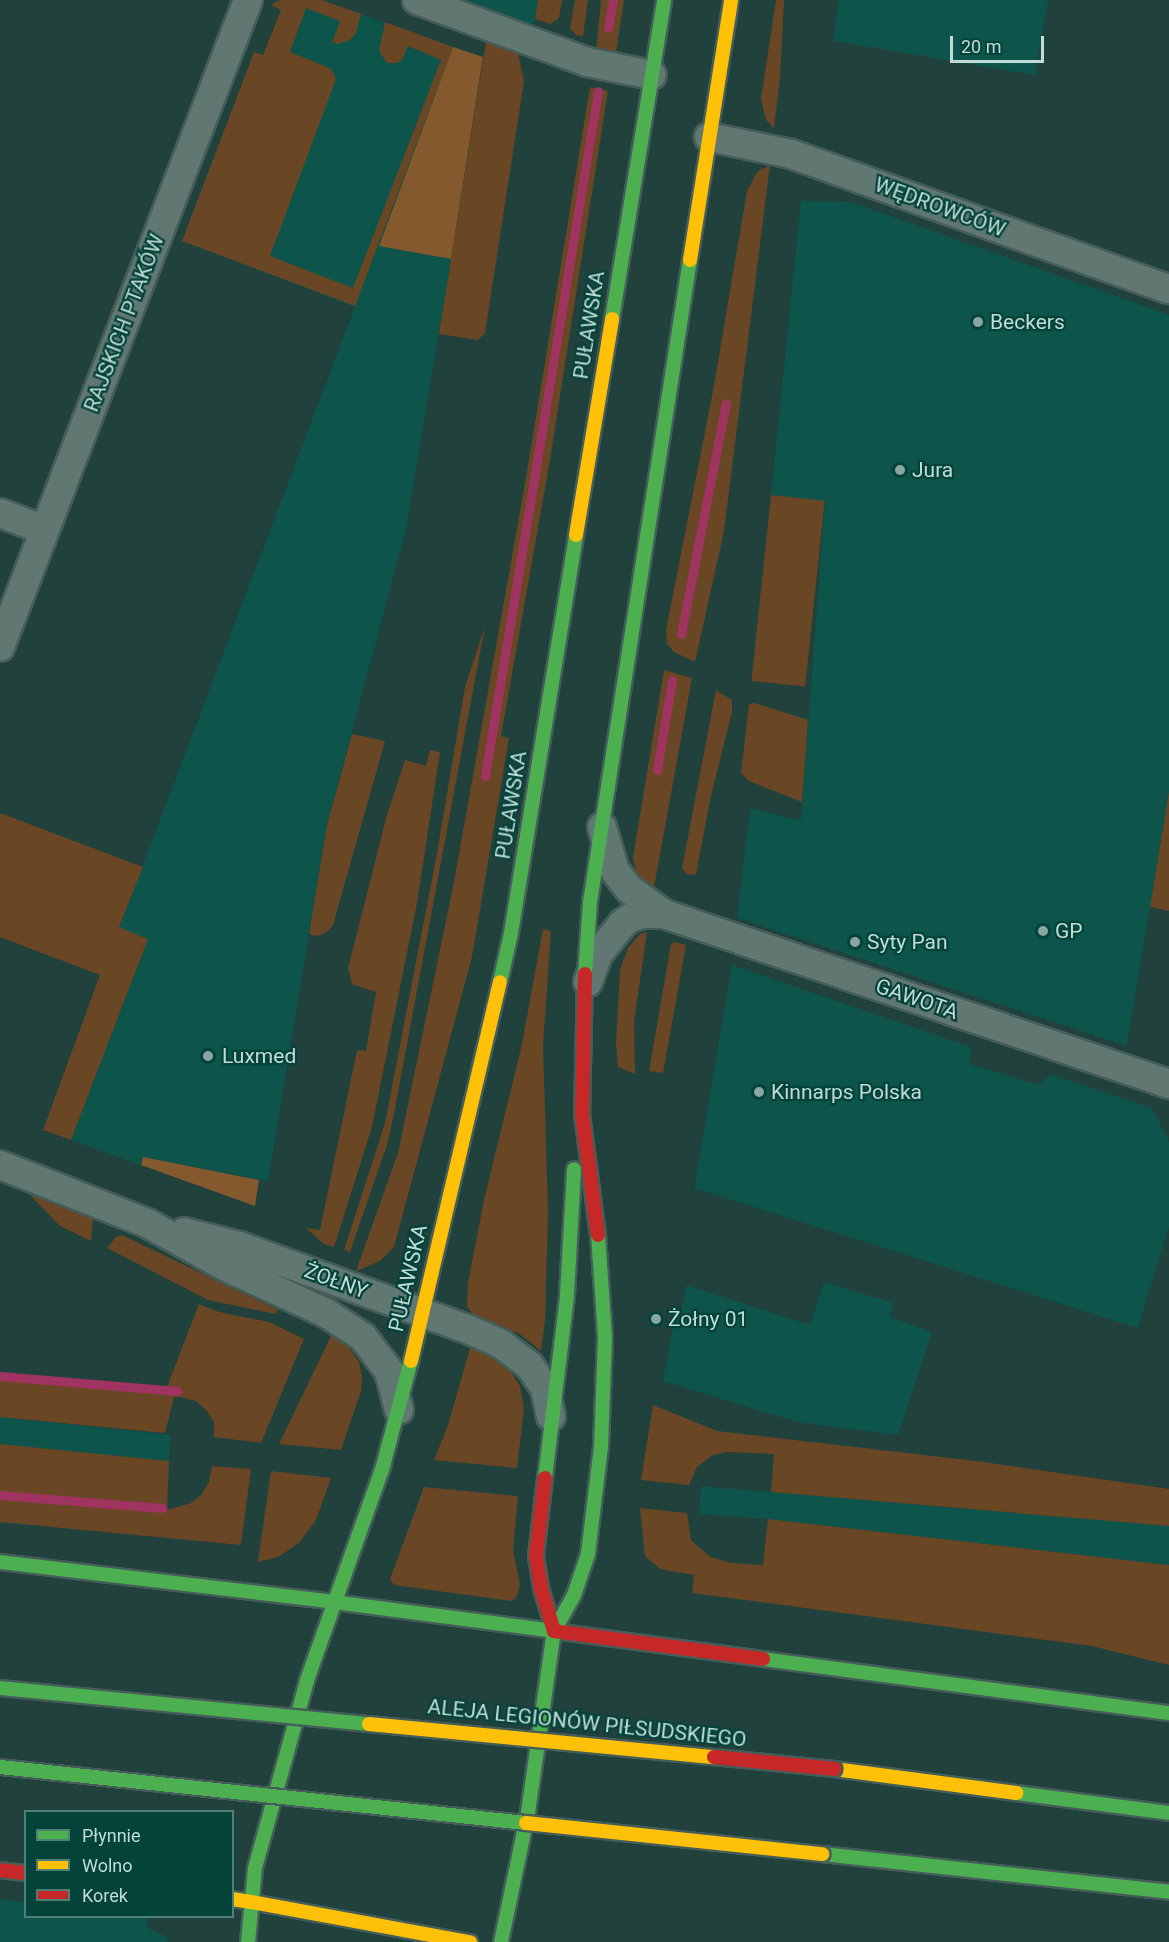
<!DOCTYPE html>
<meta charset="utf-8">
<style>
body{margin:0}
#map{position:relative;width:1169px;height:1942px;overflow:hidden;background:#21413c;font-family:Roboto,sans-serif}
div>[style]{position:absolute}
.built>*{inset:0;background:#0d544a;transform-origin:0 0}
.green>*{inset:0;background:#694624;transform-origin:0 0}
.forest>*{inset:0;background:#85592e}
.stream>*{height:9px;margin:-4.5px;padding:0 4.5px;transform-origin:4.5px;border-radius:4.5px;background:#9f3461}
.roads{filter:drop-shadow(2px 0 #455d59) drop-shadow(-2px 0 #455d59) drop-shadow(0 2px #455d59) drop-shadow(0 -2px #455d59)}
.street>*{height:28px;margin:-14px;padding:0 14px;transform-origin:14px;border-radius:14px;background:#607772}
.fast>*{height:14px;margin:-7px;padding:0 7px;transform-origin:7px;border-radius:7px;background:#4caf50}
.slow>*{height:14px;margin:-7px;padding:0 7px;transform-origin:7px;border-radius:7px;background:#ffc107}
.jam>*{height:14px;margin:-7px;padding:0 7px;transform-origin:7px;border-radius:7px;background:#c62828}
.bridges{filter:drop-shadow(2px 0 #455d59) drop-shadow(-2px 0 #455d59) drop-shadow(0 2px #455d59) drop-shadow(0 -2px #455d59)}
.fast-bridge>*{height:14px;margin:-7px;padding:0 7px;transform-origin:7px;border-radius:7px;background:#4caf50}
.slow-bridge>*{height:14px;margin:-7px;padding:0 7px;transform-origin:7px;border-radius:7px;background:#ffc107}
.jam-bridge>*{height:14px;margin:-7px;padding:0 7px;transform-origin:7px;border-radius:7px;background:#c62828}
.dots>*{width:16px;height:16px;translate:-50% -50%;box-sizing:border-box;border:3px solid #03433a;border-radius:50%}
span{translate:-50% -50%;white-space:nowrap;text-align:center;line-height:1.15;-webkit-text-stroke:4.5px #03433a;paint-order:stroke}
.street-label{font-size:21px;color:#c1dcd6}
.poi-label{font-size:21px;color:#c1dcd6}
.left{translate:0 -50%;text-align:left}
.legend{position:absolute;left:24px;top:1810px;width:210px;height:108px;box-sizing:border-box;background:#03433a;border:2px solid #4f8078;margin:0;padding:8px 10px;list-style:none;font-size:18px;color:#c1dcd6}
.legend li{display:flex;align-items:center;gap:12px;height:30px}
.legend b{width:30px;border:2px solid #4f8078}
.scale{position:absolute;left:950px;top:36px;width:94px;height:27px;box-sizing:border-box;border:3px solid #c1dcd6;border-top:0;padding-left:8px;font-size:18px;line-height:21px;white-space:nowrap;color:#c1dcd6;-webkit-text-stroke:4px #03433a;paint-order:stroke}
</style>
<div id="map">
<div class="built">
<div style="clip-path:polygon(281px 0,322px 0,453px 47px,379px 245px,451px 259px,406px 529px,327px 825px,268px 1181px,143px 1157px,141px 1165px,71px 1140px,148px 939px,119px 928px,355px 307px,182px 241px,254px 52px,263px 55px,281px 10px,272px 6px,273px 3px)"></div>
<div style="clip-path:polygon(457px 0,538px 0,533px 29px)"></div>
<div style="clip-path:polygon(839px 0,1048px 0,1035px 75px,833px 41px)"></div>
<div style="clip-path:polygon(801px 201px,851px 202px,1169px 315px,1169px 791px,1127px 1046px,737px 918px,750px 808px,801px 821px,825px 502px,771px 495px)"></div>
<div style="clip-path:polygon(732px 965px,971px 1047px,970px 1064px,1039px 1085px,1050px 1074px,1152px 1108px,1169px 1142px,1169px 1226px,1138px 1328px,694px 1188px)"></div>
<div style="clip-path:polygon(824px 1282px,894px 1303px,890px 1317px,932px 1332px,898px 1435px,797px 1422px,663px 1381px,676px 1312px,681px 1313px,686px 1285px,810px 1325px)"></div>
<div style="left:0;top:1417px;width:172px;height:27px;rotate:6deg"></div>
<div style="clip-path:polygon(701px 1486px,1169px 1526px,1169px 1565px,768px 1519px,699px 1514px)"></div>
<div style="clip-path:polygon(0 1899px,25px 1902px,26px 1916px,146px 1917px,148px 1928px,165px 1936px,168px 1942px,0 1942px)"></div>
</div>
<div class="green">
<div style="clip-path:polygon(281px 0,322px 0,361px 14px,356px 33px,350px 40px,338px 44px,332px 42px,340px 21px,306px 8px,290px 52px,327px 67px,332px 70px,336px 79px,270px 256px,353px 288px,441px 60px,408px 46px,402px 60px,397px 63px,387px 63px,379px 51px,385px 22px,453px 47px,355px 306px,182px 241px,254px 52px,263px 55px,281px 10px,272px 6px,273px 3px)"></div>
<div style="clip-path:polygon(538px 0,562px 0,559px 18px,550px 24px,535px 19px)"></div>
<div style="clip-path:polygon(575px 0,588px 0,583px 36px,576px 35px,570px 28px)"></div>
<div style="clip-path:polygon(601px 0,624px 0,616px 53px,612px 56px,596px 52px)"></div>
<div style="clip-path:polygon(776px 0,784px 0,780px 77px,774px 128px,766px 120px,761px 99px)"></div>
<div style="clip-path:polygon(486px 42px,518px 54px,524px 81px,485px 333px,478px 340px,439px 334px)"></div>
<div style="clip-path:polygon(590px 87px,608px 91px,549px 466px,501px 736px,509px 738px,472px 957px,394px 1247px,380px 1261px,356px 1271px,398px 1153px,454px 882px,526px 478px)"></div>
<div style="clip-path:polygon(770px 165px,724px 531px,695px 662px,674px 652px,667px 644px,666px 630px,713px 391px,747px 191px,757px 172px)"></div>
<div style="left:771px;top:495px;width:54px;height:187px;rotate:6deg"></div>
<div style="clip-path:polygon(485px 626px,394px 1114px,387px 1145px,350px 1252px,344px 1250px,385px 1123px,437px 853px,465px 687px)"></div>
<div style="clip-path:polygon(664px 670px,692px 678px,653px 893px,638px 880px,633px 858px)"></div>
<div style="clip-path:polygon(716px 690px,732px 700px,732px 712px,710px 800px,696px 875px,686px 874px,682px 868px)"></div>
<div style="clip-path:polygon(755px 703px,808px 720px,802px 802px,749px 781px,741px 773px,749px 704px)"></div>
<div style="clip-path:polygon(352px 734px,385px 741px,333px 925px,326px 933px,317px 936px,309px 934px,327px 825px)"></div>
<div style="clip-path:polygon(430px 750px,440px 752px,417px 903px,372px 1127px,334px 1247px,324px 1244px,306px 1228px,320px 1230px,357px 1050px,366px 1051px,376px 992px,352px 984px,348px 968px,387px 815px,405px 760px,426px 766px)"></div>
<div style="clip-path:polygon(1169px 791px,1169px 911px,1150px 907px)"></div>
<div style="clip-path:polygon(0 813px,143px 867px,119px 927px,148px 939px,71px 1140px,43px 1130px,100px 975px,0 937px)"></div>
<div style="clip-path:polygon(543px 929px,551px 931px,543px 1046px,548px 1212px,545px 1320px,541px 1351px,520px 1334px,474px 1315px,467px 1307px,468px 1283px,484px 1200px,522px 1044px)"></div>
<div style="clip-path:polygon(647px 932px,634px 1022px,635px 1074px,618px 1067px,616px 1042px,620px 970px,628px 948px,640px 934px)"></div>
<div style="clip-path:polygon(675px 942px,686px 945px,663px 1073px,649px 1071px,671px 944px)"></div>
<div style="clip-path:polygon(36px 1194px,93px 1219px,91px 1241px,60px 1226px,31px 1196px)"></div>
<div style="clip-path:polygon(122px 1235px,278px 1310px,275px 1314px,208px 1300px,107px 1248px,116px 1237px)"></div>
<div style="clip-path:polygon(199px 1304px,219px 1312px,269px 1322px,304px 1339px,261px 1443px,214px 1437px,214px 1422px,206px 1410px,196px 1401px,180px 1397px,174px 1397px,165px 1433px,0 1417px,0 1374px,167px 1387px)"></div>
<div style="clip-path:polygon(332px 1334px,347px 1345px,359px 1362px,362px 1377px,361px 1391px,341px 1450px,279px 1444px)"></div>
<div style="clip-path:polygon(471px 1345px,505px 1363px,520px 1386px,524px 1409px,517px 1468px,434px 1460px,448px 1425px)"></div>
<div style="clip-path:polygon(653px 1405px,717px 1431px,976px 1461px,1169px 1489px,1169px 1526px,771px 1492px,774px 1454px,726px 1452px,713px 1455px,697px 1467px,689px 1485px,641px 1480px)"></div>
<div style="clip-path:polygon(0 1444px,169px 1461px,167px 1510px,191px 1503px,201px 1495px,209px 1482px,212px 1466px,251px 1469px,241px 1545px,0 1522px)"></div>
<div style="clip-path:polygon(271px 1471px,331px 1478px,316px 1520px,299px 1543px,278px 1557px,258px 1562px)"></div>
<div style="clip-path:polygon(424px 1487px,518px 1496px,513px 1550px,520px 1585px,516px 1598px,511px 1601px,394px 1585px,390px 1579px)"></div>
<div style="clip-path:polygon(640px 1508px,687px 1513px,691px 1540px,710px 1557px,731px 1563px,763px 1565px,768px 1519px,1169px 1565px,1169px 1665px,1092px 1646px,692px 1593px,694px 1575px,660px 1569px,645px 1556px)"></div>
</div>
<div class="forest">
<div style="clip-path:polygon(453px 47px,483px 57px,451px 259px,379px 246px)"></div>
<div style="clip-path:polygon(143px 1157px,259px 1180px,255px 1206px,141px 1165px)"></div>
</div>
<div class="stream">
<div style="left:608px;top:28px;width:28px;rotate:-80deg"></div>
<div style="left:681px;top:634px;width:235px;rotate:-79deg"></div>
<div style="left:657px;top:770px;width:91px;rotate:-80.5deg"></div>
<div style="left:485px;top:776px;width:694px;rotate:-80.63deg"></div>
<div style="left:0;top:1376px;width:178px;rotate:4.8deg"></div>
<div style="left:0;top:1495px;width:163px;rotate:4.6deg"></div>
</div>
<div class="roads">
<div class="street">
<div style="left:417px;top:0;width:181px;rotate:20deg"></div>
<div style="left:587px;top:62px;width:66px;rotate:11.3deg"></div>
<div style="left:709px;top:137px;width:84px;rotate:11.7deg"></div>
<div style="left:791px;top:154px;width:401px;rotate:19.7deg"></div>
<div style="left:0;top:513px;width:47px;rotate:21.1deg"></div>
<div style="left:0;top:647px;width:693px;rotate:-69.03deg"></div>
<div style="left:602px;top:827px;width:46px;rotate:73.5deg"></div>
<div style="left:615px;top:871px;width:23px;rotate:52deg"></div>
<div style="left:629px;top:889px;width:43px;rotate:35.5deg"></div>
<div style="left:588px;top:982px;width:30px;rotate:-70deg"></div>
<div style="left:598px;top:954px;width:40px;rotate:-51deg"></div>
<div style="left:623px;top:923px;width:11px;rotate:-34deg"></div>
<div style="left:632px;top:917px;width:12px;rotate:-14deg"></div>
<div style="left:644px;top:914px;width:20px"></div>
<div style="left:664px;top:914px;width:533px;rotate:18.6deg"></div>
<div style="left:0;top:1165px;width:158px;rotate:21.5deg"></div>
<div style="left:147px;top:1223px;width:90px;rotate:29.1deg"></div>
<div style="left:226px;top:1267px;width:110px;rotate:24.7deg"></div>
<div style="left:326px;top:1313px;width:44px;rotate:33deg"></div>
<div style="left:363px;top:1337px;width:43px;rotate:52.6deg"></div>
<div style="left:389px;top:1371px;width:40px;rotate:75.6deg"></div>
<div style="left:184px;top:1232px;width:57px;rotate:14.3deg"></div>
<div style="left:239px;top:1246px;width:246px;rotate:20deg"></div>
<div style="left:470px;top:1330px;width:34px;rotate:24deg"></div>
<div style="left:501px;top:1344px;width:35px;rotate:37deg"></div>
<div style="left:529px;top:1365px;width:28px;rotate:55deg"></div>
<div style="left:545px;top:1388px;width:29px;rotate:78deg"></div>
</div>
<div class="fast">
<div style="left:612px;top:319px;width:323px;rotate:-80.7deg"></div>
<div style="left:585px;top:974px;width:72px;rotate:-86deg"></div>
<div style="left:590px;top:902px;width:650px;rotate:-81.15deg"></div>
<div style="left:500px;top:982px;width:50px;rotate:-77.3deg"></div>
<div style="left:511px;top:933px;width:403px;rotate:-80.7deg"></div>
<div style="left:545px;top:1478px;width:184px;rotate:-83.1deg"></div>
<div style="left:567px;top:1295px;width:126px;rotate:-86.8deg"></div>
<div style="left:0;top:1562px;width:336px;rotate:6.8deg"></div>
<div style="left:334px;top:1602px;width:222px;rotate:7.5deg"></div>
<div style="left:763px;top:1659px;width:410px;rotate:7.6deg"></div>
<div style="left:1016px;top:1793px;width:154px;rotate:7.4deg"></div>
<div style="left:822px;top:1854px;width:349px;rotate:6.2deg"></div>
<div style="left:248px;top:1942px;width:74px;rotate:-84.6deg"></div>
<div style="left:255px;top:1868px;width:195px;rotate:-74.5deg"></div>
<div style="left:307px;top:1680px;width:227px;rotate:-70.4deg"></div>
<div style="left:383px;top:1466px;width:109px;rotate:-75.1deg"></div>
<div style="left:501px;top:1942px;width:132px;rotate:-78.2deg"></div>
<div style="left:528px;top:1813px;width:184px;rotate:-81.9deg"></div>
<div style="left:554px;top:1631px;width:41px;rotate:-60.9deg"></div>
<div style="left:574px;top:1595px;width:43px;rotate:-71.1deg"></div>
<div style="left:588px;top:1554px;width:108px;rotate:-83.1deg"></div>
<div style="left:601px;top:1447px;width:110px;rotate:-87.9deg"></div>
<div style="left:605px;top:1337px;width:102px;rotate:-93.9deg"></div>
</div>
<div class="slow">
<div style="left:690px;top:260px;width:263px;rotate:-81deg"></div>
<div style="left:576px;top:535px;width:219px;rotate:-80.5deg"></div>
<div style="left:411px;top:1361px;width:389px;rotate:-76.8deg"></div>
<div style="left:834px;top:1769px;width:184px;rotate:7.5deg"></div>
<div style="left:232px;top:1899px;width:19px;rotate:9deg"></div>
<div style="left:251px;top:1902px;width:223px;rotate:10.4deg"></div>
</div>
<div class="jam">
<div style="left:585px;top:974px;width:140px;rotate:91.2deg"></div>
<div style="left:582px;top:1114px;width:122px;rotate:82.5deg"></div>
<div style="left:545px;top:1478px;width:79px;rotate:96.6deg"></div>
<div style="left:536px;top:1556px;width:32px;rotate:81deg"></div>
<div style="left:541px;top:1588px;width:45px;rotate:73.2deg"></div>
<div style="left:554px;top:1631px;width:211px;rotate:7.6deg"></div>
<div style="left:0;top:1870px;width:26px;rotate:7deg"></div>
</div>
</div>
<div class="bridges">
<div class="fast-bridge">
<div style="left:0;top:1688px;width:371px;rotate:5.6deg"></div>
<div style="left:0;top:1767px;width:529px;rotate:6.08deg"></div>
</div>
<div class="slow-bridge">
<div style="left:369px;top:1724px;width:347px;rotate:5.5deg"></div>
<div style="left:526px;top:1823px;width:298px;rotate:6deg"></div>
</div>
<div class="jam-bridge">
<div style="left:714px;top:1757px;width:121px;rotate:5.7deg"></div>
</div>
</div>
<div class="dots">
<div style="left:978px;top:322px;background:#89a6a0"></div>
<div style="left:900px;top:470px;background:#89a6a0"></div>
<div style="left:1043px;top:931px;background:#89a6a0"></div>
<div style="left:855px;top:942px;background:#89a6a0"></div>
<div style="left:208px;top:1056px;background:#89a6a0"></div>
<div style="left:759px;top:1092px;background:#89a6a0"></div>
<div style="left:656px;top:1319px;background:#89a6a0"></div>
</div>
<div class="street-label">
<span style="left:940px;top:207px;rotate:20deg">WĘDROWCÓW</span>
<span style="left:124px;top:323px;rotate:-69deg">RAJSKICH PTAKÓW</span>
<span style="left:589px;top:325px;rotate:-81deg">PUŁAWSKA</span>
<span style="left:511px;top:805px;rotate:-81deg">PUŁAWSKA</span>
<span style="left:917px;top:999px;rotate:19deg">GAWOTA</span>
<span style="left:408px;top:1278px;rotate:-77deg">PUŁAWSKA</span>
<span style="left:336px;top:1281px;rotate:20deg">ŻOŁNY</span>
<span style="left:587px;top:1723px;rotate:6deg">ALEJA LEGIONÓW PIŁSUDSKIEGO</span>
</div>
<div class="poi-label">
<span class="left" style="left:990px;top:322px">Beckers</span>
<span class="left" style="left:912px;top:470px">Jura</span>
<span class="left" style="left:1055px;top:931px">GP</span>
<span class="left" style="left:867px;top:942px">Syty Pan</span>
<span class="left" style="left:222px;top:1056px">Luxmed</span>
<span class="left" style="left:771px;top:1092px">Kinnarps Polska</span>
<span class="left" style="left:668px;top:1319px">Żołny 01</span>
</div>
<ul class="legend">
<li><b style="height:8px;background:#4caf50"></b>Płynnie</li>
<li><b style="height:8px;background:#ffc107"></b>Wolno</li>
<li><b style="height:8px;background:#c62828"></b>Korek</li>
</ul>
<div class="scale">20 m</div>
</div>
